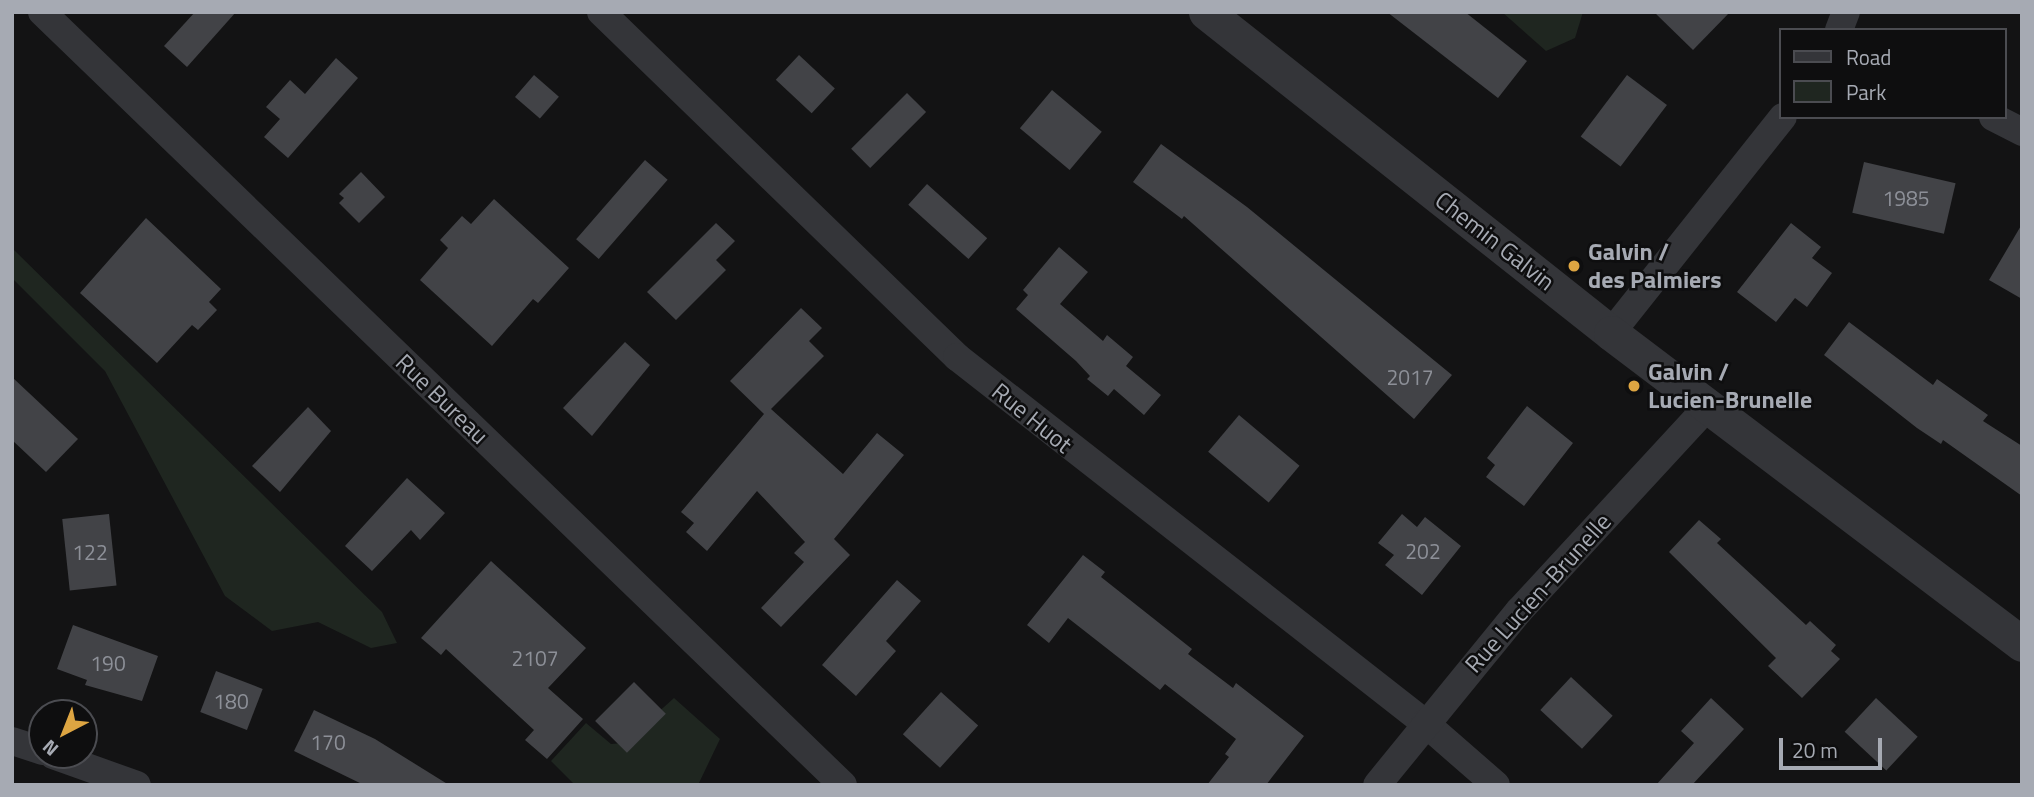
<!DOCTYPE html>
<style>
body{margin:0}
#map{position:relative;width:2034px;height:797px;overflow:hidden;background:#131314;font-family:"Titillium Web",sans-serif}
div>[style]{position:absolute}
.green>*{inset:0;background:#1f2620}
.building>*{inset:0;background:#424347;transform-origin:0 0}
.minor>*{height:28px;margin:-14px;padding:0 14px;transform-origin:14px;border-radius:14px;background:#343539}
.tertiary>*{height:35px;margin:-17.5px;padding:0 17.5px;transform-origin:17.5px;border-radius:17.5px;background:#343539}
.dots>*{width:19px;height:19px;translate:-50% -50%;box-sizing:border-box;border:4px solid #0e0e0f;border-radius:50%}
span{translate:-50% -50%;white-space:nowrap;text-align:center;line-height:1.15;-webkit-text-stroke:5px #0e0e0f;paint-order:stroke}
.number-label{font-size:21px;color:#8d9098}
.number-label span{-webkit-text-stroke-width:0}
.street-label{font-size:24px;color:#a6aab3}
.poi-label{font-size:24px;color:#a6aab3;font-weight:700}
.left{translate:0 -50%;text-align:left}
.frame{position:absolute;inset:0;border:14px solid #a6aab3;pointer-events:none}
.legend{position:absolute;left:1779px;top:28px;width:228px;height:91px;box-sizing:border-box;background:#0e0e0f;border:2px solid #4b4c51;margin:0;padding:9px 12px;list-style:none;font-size:21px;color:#a6aab3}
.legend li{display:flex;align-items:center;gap:14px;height:35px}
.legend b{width:35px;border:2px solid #4b4c51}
.north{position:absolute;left:28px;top:699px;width:70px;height:70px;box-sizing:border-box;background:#0e0e0f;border:2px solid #4b4c51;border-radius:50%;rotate:222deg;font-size:19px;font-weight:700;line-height:28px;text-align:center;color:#a6aab3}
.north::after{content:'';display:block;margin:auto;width:24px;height:32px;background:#dda542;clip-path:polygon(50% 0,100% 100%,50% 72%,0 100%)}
.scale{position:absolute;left:1779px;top:738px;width:103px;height:32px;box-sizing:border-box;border:4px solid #a6aab3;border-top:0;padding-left:9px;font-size:21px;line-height:24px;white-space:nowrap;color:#a6aab3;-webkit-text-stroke:5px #0e0e0f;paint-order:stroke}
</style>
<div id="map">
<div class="green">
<div style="clip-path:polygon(1502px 12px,1583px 12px,1575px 38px,1546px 51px)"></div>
<div style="clip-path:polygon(12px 248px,382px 612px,397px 643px,371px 648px,318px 622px,272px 631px,225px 596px,105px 371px,12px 278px)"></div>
<div style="clip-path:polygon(674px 698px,720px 739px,698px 785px,575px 785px,551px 761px,586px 723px,611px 744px,624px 743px)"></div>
</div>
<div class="building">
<div style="clip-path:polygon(195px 12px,236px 12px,187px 67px,164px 46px)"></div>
<div style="clip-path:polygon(1387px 12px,1465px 12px,1527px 61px,1498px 98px)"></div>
<div style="clip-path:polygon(1654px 12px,1730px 12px,1693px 50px)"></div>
<div style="left:799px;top:55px;width:49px;height:34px;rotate:43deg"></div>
<div style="clip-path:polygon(336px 58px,358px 78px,288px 158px,264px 137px,280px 119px,266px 107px,290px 80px,305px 94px)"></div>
<div style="left:534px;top:75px;width:33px;height:29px;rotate:41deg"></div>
<div style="left:1627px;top:75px;width:50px;height:77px;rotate:37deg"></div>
<div style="left:1052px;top:90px;width:65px;height:50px;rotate:40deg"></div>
<div style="left:907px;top:93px;width:27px;height:79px;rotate:45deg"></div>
<div style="clip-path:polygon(1161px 144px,1247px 207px,1452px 375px,1414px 419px,1184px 216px,1182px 219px,1133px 182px)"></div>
<div style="left:645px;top:160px;width:30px;height:105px;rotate:41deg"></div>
<div style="left:1864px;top:162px;width:94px;height:52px;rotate:13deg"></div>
<div style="clip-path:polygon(361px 172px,385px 197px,359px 223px,339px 203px,344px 198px,339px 194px)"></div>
<div style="left:927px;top:184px;width:81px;height:28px;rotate:42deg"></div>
<div style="clip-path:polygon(494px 199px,569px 268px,538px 303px,533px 299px,492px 346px,420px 280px,448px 248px,440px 240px,462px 216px,471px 224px)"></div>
<div style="clip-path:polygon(146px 218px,221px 289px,209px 302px,217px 310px,198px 330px,192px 325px,157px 363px,80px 293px)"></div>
<div style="clip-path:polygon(716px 223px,735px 241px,716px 260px,726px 270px,676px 320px,647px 292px)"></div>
<div style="clip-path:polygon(1791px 223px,1821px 247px,1812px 258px,1832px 273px,1807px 307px,1795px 298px,1776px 322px,1737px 292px)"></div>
<div style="clip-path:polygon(2022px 224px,2022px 299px,1989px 280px)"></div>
<div style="clip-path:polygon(1059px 247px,1088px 272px,1060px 304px,1103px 341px,1107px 335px,1133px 357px,1126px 366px,1161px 395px,1144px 415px,1114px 389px,1108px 396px,1087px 379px,1090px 376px,1076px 361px,1016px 309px,1028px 295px,1023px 290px)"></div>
<div style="clip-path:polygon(801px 308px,822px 328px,809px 341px,824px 356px,771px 409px,843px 474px,877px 433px,904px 455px,834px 539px,850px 555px,781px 627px,761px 608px,804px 562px,794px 553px,805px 542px,757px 491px,707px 551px,686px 532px,694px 523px,681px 512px,764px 414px,730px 381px)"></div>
<div style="clip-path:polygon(1849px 322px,1933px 385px,1937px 379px,1988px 415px,1983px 421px,2022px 446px,2022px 496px,1943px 440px,1941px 444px,1917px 428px,1824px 355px)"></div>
<div style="clip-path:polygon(625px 342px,650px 365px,592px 436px,563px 408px)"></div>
<div style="clip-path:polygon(12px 377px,78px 439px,46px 472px,12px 440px)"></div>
<div style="clip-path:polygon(1527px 406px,1573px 443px,1524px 506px,1486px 477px,1495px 465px,1487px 458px)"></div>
<div style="clip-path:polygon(308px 407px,331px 431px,280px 492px,252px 466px)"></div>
<div style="left:1239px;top:415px;width:79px;height:48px;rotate:40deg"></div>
<div style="clip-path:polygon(407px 478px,445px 513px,420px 540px,411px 530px,372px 571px,345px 546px)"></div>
<div style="left:109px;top:514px;width:72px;height:47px;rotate:84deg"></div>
<div style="clip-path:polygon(1402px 514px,1417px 527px,1425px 517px,1461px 546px,1422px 595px,1385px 565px,1394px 555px,1378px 543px)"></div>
<div style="clip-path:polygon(1699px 520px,1721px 539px,1717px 543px,1806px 625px,1810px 621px,1836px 645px,1831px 651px,1840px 659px,1802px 698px,1768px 666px,1776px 658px,1669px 552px)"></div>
<div style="clip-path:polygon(1083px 555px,1105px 572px,1101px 577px,1192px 649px,1188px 654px,1233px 688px,1236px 683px,1304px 736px,1266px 785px,1207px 785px,1229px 757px,1225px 754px,1236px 739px,1165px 684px,1160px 690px,1068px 618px,1049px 643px,1027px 625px)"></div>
<div style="clip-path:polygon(491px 561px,586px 648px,548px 688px,583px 719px,547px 759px,525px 740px,534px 730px,446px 649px,441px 655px,421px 638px)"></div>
<div style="clip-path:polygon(897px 580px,921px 601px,886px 641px,896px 651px,856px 696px,822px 665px)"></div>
<div style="clip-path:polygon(73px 625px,158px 656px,142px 701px,85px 685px,87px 680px,57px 669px)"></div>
<div style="left:216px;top:671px;width:50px;height:44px;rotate:21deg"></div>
<div style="left:1571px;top:677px;width:57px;height:45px;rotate:43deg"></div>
<div style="left:634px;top:682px;width:45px;height:55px;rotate:45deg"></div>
<div style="left:941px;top:692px;width:50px;height:57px;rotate:42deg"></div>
<div style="clip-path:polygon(1711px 698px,1744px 729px,1692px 785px,1656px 785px,1694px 743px,1681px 731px)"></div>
<div style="left:1876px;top:698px;width:57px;height:46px;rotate:43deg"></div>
<div style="clip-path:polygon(314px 710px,375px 739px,449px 785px,364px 785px,294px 751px)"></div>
</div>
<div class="minor">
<div style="left:42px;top:12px;width:1113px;rotate:43.98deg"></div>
<div style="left:601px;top:12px;width:496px;rotate:44.1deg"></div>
<div style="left:957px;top:357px;width:594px;rotate:38.03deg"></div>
<div style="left:1425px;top:723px;width:94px;rotate:41.1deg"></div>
<div style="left:1839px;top:30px;width:19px;rotate:-69deg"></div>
<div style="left:1993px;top:117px;width:33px;rotate:27deg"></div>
<div style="left:1611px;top:333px;width:276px;rotate:-51.5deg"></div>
<div style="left:12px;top:741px;width:32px;rotate:18deg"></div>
<div style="left:53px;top:755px;width:89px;rotate:19.7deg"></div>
<div style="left:1377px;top:785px;width:225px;rotate:-50.8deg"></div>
<div style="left:1519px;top:611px;width:277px;rotate:-47.3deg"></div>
</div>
<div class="tertiary">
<div style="left:1206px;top:12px;width:517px;rotate:38.4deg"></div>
<div style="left:1611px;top:333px;width:515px;rotate:37.11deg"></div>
</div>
<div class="dots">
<div style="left:1574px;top:266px;background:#dda542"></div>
<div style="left:1634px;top:386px;background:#dda542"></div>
</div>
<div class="number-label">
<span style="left:1906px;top:198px">1985</span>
<span style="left:1410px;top:377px">2017</span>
<span style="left:1423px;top:551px">202</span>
<span style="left:90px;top:552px">122</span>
<span style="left:535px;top:658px">2107</span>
<span style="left:108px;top:663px">190</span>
<span style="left:231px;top:701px">180</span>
<span style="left:328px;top:742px">170</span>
</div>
<div class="street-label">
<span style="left:1495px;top:241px;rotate:38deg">Chemin Galvin</span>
<span style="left:442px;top:399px;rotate:44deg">Rue Bureau</span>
<span style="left:1032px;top:418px;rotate:39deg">Rue Huot</span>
<span style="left:1538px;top:593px;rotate:-48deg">Rue Lucien-Brunelle</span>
</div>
<div class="poi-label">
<span class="left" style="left:1588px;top:266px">Galvin /<br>des Palmiers</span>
<span class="left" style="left:1648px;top:386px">Galvin /<br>Lucien-Brunelle</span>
</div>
<div class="frame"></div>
<ul class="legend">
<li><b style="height:9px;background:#343539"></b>Road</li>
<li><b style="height:19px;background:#1f2620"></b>Park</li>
</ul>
<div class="north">N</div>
<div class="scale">20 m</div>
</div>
